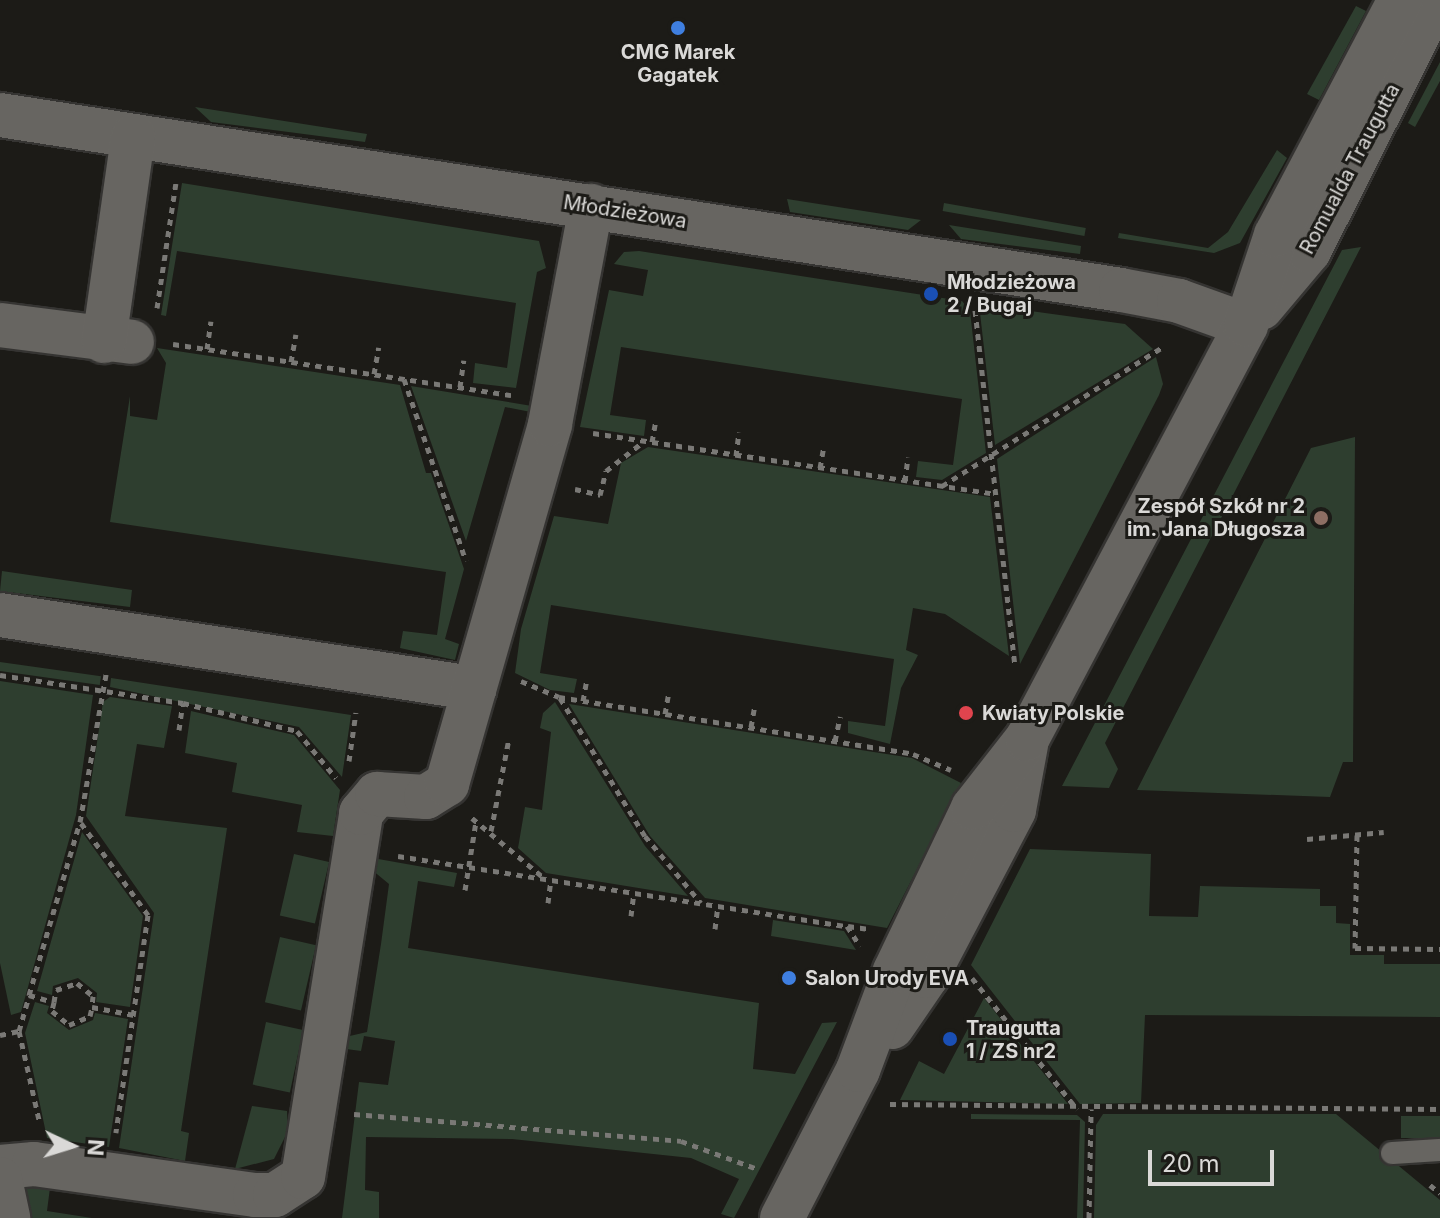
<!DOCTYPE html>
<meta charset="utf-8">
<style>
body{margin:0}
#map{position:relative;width:1440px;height:1218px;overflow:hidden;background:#1c1b17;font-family:Inter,sans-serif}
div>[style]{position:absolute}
.green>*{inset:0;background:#2e3e2f;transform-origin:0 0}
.path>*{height:5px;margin-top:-2.5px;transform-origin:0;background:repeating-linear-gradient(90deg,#7a7976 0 6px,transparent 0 12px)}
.roads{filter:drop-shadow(2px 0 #353432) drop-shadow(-2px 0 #353432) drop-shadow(0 2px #353432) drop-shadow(0 -2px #353432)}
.service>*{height:22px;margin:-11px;padding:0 11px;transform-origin:11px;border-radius:11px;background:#676561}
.minor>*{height:44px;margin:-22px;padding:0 22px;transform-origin:22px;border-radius:22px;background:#676561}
.tertiary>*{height:44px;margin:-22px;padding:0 22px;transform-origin:22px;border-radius:22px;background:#676561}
.dots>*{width:22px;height:22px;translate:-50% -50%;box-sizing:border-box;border:4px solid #1c1b17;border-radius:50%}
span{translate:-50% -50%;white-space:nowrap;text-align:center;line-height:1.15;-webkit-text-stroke:6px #1c1b17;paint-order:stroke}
.poi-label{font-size:20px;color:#dad9d7;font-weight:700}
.left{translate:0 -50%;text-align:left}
.right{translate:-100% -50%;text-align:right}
.street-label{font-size:20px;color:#dad9d7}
.north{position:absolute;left:32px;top:1106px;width:80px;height:80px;-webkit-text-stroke:6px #1c1b17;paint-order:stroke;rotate:94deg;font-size:22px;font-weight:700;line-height:32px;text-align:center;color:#dad9d7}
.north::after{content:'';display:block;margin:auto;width:28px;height:36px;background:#dad9d7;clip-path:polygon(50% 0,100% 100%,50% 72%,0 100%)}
.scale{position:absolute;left:1148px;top:1150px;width:126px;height:36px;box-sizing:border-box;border:4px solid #dad9d7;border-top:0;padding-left:10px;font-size:24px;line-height:28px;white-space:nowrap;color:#dad9d7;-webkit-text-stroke:6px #1c1b17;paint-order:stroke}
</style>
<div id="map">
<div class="green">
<div style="clip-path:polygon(1356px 6px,1366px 11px,1319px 100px,1307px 94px)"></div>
<div style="clip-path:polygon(1440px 62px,1440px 81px,1415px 127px,1408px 123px)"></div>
<div style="clip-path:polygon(195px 107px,367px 134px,365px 142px,211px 122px)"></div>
<div style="clip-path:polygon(1277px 150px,1287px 158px,1240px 243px,1214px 253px,1118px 238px,1119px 233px,1208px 248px,1228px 232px)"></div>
<div style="clip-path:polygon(182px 183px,539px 241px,546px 268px,537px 272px,516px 388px,473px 383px,475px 363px,507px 368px,516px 303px,177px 251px,166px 316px,161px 315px)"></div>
<div style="clip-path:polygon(787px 199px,921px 220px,908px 230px,790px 212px)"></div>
<div style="left:944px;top:203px;width:144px;height:8px;rotate:10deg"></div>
<div style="clip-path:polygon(949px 225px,1081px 246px,1080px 254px,961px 239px)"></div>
<div style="clip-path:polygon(1361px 247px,1105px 743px,1118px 769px,1109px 788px,1062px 786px,1342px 250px)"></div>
<div style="clip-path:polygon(639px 251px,962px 301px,970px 311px,986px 453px,942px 480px,916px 477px,918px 461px,953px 465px,962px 399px,621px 347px,610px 415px,646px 420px,644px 436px,580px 427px,609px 290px,643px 296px,648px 270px,614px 264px,624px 252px)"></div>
<div style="clip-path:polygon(979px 304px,1125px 324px,1153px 349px,995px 445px)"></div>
<div style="clip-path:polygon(157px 348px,400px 385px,426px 473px,431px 473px,464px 569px,445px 639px,459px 644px,455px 660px,400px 648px,403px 631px,437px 635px,446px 572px,110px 522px,130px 396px,130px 416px,157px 420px,166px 363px)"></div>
<div style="clip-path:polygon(1156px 357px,1163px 384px,1159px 395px,1020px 664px,997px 459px)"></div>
<div style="clip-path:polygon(411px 386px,538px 407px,536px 413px,505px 407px,466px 541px)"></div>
<div style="clip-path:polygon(1355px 437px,1353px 762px,1343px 762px,1330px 797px,1137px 790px,1311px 448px)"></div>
<div style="clip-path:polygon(648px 447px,990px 497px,1009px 656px,945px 614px,913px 608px,906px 650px,918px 655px,901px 688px,890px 744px,848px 733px,848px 721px,885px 726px,894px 659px,551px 605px,540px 673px,577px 679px,574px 693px,550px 690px,515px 673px,521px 629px,554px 516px,608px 524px,621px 463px)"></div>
<div style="clip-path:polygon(2px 571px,132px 590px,130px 607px,0 591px)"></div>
<div style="left:0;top:662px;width:102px;height:9px;rotate:8deg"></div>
<div style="clip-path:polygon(111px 678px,351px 715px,342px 777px,299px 727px,110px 687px)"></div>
<div style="clip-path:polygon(0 681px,93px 695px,76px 815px,21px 1012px,11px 1015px,0 963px)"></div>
<div style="clip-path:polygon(110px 697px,172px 706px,164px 748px,137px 744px,125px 816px,227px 828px,181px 1131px,189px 1133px,185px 1161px,119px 1148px,154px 913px,86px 816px,103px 702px)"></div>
<div style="clip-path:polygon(555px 702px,645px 846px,688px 896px,546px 873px,518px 848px,525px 807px,542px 810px,551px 732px,540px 728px,543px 713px)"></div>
<div style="clip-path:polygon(569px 704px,912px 758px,961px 783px,887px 928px,705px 898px,650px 836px)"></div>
<div style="clip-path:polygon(191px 711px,294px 735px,340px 790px,333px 836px,297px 832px,302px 805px,232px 792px,237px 763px,185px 753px)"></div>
<div style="clip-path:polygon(82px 832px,143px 916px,130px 1007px,96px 1002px,97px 993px,78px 978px,53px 986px,52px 995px,37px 991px)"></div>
<div style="clip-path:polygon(1030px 849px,1151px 854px,1149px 916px,1198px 917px,1200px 886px,1320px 889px,1320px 906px,1336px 906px,1336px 923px,1350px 924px,1350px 955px,1384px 955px,1384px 964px,1440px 964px,1440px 1017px,1145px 1015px,1141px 1103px,1080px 1104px,971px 965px)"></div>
<div style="left:294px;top:854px;width:36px;height:63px;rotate:13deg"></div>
<div style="clip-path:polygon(367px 857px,457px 873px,454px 887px,418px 881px,408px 948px,759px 1003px,753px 1069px,795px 1074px,822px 1023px,837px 1022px,734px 1218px,721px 1214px,739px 1179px,691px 1158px,512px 1139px,366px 1137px,365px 1190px,379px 1192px,379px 1218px,342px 1218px,359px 1082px,388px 1085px,395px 1041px,364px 1036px,361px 1051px,339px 1048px,341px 1038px,367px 1032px,381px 944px,389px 884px,366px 865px)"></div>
<div style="clip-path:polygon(773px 920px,844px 931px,856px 950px,771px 936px)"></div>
<div style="left:280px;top:937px;width:37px;height:67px;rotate:13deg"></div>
<div style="clip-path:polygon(984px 998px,1068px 1104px,900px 1100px,919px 1061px,944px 1074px)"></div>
<div style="clip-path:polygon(35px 1002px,49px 1006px,47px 1013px,69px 1030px,93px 1020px,95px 1013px,128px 1019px,109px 1147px,47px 1138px,25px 1033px)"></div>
<div style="left:266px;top:1022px;width:38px;height:64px;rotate:12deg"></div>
<div style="clip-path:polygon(252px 1106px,287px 1111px,288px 1131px,274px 1159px,235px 1169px)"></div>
<div style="clip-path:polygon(971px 1114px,1077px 1115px,1085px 1122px,1083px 1218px,1077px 1218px,1080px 1120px,971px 1119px)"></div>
<div style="clip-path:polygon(1103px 1114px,1336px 1114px,1440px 1200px,1440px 1218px,1094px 1218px,1096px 1125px)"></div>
<div style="left:1401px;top:1116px;width:39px;height:22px"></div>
<div style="clip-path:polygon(51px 1180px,47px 1211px,92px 1218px,21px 1218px,20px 1186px)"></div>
</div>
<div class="path">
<div style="left:157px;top:308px;width:126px;rotate:-81.4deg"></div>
<div style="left:975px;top:310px;width:358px;rotate:83.6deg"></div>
<div style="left:173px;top:344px;width:342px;rotate:8.6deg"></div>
<div style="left:207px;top:349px;width:28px;rotate:-82deg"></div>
<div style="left:291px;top:362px;width:28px;rotate:-80deg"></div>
<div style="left:374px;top:374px;width:27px;rotate:-80deg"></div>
<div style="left:404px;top:379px;width:192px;rotate:71.2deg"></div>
<div style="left:460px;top:387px;width:27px;rotate:-82deg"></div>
<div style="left:593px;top:433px;width:407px;rotate:8.6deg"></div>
<div style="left:652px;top:442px;width:22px;rotate:-80deg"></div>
<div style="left:736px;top:456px;width:24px;rotate:-83deg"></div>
<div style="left:820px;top:468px;width:23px;rotate:-80deg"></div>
<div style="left:905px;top:481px;width:24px;rotate:-83deg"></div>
<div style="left:942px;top:486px;width:261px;rotate:-32.2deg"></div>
<div style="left:575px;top:489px;width:26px;rotate:13deg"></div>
<div style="left:600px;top:495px;width:25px;rotate:-76deg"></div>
<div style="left:606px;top:471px;width:47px;rotate:-38.1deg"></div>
<div style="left:0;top:675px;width:185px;rotate:8.7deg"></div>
<div style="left:183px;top:703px;width:117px;rotate:13.8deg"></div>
<div style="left:297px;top:731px;width:61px;rotate:50.3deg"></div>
<div style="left:521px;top:681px;width:41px;rotate:22.8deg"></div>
<div style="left:559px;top:697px;width:359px;rotate:9.1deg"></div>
<div style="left:913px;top:754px;width:41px;rotate:22.8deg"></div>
<div style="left:560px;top:698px;width:162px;rotate:58.4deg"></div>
<div style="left:645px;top:836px;width:87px;rotate:50.1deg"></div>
<div style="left:583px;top:701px;width:23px;rotate:-80deg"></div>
<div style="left:665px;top:714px;width:23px;rotate:-80deg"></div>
<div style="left:751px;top:727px;width:23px;rotate:-80deg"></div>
<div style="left:179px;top:730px;width:27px;rotate:-82deg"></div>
<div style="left:835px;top:741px;width:25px;rotate:-78deg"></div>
<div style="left:349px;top:761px;width:49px;rotate:-81.9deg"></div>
<div style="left:472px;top:818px;width:94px;rotate:39.8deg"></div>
<div style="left:81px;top:823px;width:114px;rotate:53.9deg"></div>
<div style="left:148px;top:915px;width:220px;rotate:98.4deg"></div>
<div style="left:491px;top:831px;width:95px;rotate:-79deg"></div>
<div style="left:1357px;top:835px;width:113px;rotate:91deg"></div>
<div style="left:1355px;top:948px;width:85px;rotate:0.7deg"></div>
<div style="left:1307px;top:839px;width:77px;rotate:-5.2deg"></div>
<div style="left:398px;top:856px;width:454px;rotate:8.9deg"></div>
<div style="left:847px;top:926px;width:24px;rotate:57deg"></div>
<div style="left:465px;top:890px;width:70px;rotate:-80.9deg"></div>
<div style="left:548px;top:903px;width:23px;rotate:-83deg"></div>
<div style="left:631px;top:916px;width:23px;rotate:-83deg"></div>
<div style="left:848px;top:926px;width:21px;rotate:8deg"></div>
<div style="left:715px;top:929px;width:23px;rotate:-83deg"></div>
<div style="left:972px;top:978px;width:168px;rotate:51.3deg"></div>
<div style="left:29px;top:995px;width:26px;rotate:16deg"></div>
<div style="left:54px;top:1002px;width:9px;rotate:103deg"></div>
<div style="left:52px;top:1011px;width:22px;rotate:39deg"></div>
<div style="left:69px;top:1025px;width:23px;rotate:-23deg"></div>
<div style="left:90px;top:1016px;width:9px;rotate:-77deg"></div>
<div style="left:92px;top:1007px;width:43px;rotate:10.8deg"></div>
<div style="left:54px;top:1002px;width:12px;rotate:-81deg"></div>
<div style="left:56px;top:990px;width:22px;rotate:-18deg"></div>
<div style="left:77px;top:983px;width:21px;rotate:39deg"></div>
<div style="left:93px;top:996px;width:11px;rotate:95deg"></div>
<div style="left:19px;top:1031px;width:91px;rotate:77.3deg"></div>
<div style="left:0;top:1035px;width:19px;rotate:-12deg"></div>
<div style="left:19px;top:1031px;width:37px;rotate:-74deg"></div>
<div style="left:29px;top:995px;width:180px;rotate:-73.6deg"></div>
<div style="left:80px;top:822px;width:150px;rotate:-80deg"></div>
<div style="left:890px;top:1104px;width:550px;rotate:0.52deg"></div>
<div style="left:354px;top:1114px;width:328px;rotate:4.7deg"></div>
<div style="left:681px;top:1141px;width:82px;rotate:20deg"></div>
<div style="left:1430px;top:1185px;width:13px;rotate:39deg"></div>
<div style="left:1089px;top:1218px;width:109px;rotate:-88.9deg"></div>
</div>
<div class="roads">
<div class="service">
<div style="left:1392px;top:1153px;width:48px;rotate:-3.6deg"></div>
</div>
<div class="minor">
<div style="left:0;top:115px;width:1135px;rotate:8.87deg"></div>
<div style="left:1121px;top:290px;width:59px;rotate:10.7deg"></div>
<div style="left:1179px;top:301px;width:71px;rotate:19.7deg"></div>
<div style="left:0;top:325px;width:133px;rotate:7.3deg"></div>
<div style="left:104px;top:341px;width:207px;rotate:-81.9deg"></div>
<div style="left:0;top:615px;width:480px;rotate:8.8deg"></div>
<div style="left:0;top:1167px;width:34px;rotate:-5deg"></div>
<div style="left:34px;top:1164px;width:223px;rotate:8deg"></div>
<div style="left:255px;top:1195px;width:20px"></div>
<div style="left:275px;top:1195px;width:33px;rotate:-33deg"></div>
<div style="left:303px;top:1177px;width:369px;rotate:-80.9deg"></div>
<div style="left:361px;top:813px;width:25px;rotate:-50deg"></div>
<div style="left:377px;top:794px;width:49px;rotate:3.5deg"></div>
<div style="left:426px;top:797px;width:25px;rotate:-32deg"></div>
<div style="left:447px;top:784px;width:374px;rotate:-74deg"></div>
<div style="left:550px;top:424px;width:222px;rotate:-79.3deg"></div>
<div style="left:0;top:1179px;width:40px;rotate:78deg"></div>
</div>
<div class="tertiary">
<div style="left:1261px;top:308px;width:75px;rotate:-49.9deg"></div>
<div style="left:1309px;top:251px;width:281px;rotate:-63.2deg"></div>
<div style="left:892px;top:1027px;width:62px;rotate:-55.5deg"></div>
<div style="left:927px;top:976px;width:187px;rotate:-62.3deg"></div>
<div style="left:1014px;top:810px;width:66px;rotate:-79.5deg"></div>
<div style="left:782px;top:1218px;width:166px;rotate:-62.8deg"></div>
<div style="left:858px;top:1070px;width:106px;rotate:-69.5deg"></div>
<div style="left:895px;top:971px;width:181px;rotate:-64.4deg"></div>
<div style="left:973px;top:808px;width:88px;rotate:-52deg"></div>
<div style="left:1027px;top:739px;width:468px;rotate:-62.1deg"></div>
<div style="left:1246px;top:325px;width:95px;rotate:-71.6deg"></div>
<div style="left:1276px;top:235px;width:266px;rotate:-62.2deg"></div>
</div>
</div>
<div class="dots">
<div style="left:678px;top:28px;background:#3f7fe0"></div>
<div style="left:931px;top:294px;background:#1a4fb4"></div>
<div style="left:1321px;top:518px;background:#8d6e63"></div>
<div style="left:966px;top:713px;background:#e0444e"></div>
<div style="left:789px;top:978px;background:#3f7fe0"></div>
<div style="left:950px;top:1039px;background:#1a4fb4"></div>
</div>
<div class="poi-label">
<span style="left:678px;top:64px">CMG Marek<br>Gagatek</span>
<span class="left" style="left:947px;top:294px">Młodzieżowa<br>2 / Bugaj</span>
<span class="right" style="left:1305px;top:518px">Zespół Szkół nr 2<br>im. Jana Długosza</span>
<span class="left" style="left:982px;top:713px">Kwiaty Polskie</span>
<span class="left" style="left:805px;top:978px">Salon Urody EVA</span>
<span class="left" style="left:966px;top:1040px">Traugutta<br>1 / ZS nr2</span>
</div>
<div class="street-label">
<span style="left:1350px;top:169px;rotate:-62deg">Romualda Traugutta</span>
<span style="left:625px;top:212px;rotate:9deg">Młodzieżowa</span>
</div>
<div class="north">N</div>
<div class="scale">20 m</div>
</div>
